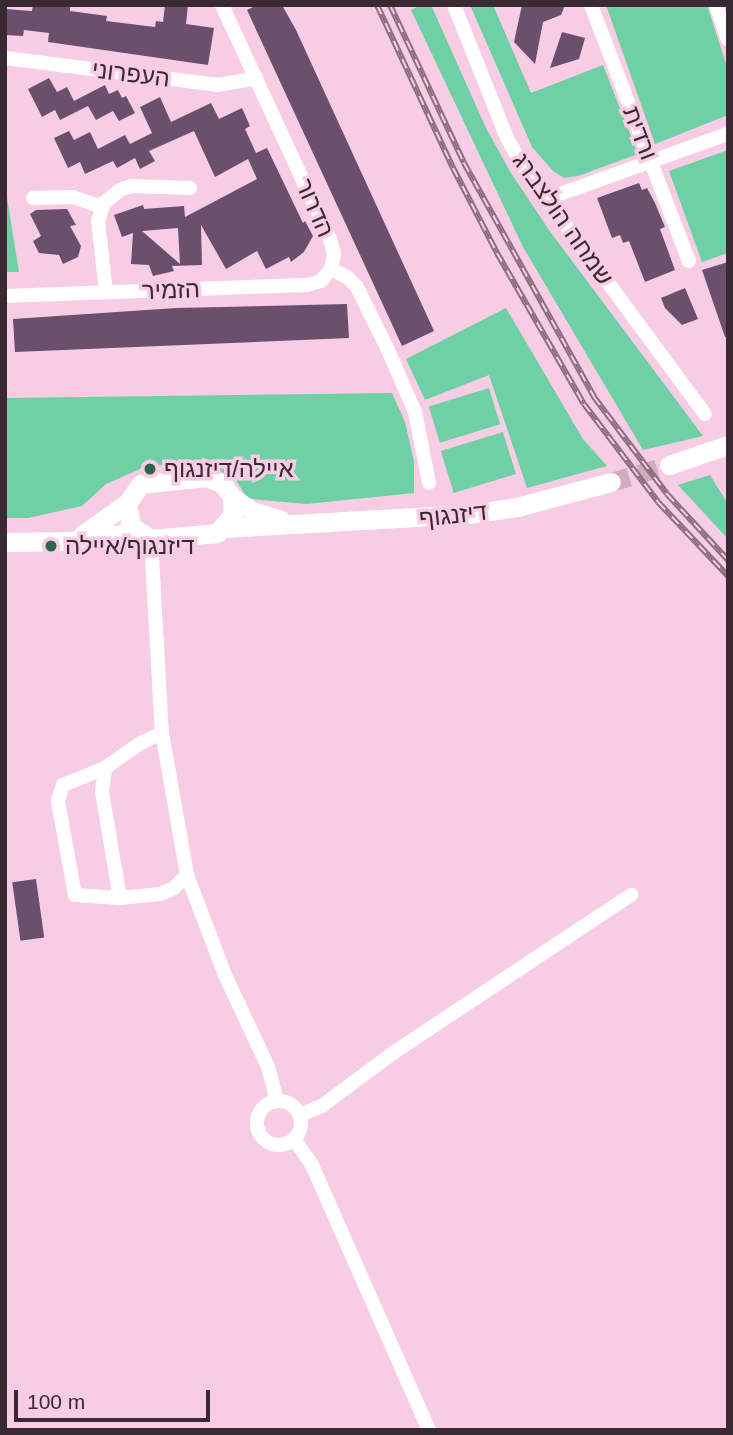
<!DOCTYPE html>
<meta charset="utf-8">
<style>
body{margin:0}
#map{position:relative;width:733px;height:1435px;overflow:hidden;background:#f7cde5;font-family:Arial,Heebo,sans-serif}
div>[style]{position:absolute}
.green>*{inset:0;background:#6fd0a6;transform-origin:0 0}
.building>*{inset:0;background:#6a506c;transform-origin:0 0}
.secondary-tunnel>*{height:19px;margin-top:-9.5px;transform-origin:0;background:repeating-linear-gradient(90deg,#d1acc1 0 19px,transparent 0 29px)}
.street>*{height:14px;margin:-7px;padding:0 7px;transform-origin:7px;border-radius:7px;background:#fff}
.street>.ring{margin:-7px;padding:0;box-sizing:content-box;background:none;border:14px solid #fff;border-radius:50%}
.secondary>*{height:19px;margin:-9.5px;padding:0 9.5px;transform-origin:9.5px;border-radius:9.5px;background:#fff}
.rail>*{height:6px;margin-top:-3px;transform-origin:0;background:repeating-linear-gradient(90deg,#f7cde5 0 10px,#8b6f7f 0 20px);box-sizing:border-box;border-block:2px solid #8b6f7f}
.dots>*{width:19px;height:19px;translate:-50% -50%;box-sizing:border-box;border:4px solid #f7cde5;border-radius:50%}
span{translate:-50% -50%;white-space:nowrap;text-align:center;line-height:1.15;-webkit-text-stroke:7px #f7cde5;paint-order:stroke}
.street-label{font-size:24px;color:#392932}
.poi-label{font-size:24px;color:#392932}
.left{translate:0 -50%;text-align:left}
.frame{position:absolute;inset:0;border:7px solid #392932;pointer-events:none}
.scale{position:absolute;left:14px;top:1390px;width:196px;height:32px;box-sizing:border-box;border:4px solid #392932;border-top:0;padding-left:9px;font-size:21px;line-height:24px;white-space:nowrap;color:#392932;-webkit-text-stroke:5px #f7cde5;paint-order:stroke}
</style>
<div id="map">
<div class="green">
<div style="clip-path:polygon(421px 5px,431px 5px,486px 128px,511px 173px,549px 230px,703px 436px,643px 450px,523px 247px,411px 10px)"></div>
<div style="clip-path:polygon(470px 5px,493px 5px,531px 93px,603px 65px,638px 154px,578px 176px,564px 178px,553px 171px,532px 147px)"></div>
<div style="clip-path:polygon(606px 5px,707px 5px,728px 70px,728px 115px,655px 144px)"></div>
<div style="clip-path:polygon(728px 150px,728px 253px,702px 262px,669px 171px)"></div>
<div style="clip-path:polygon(5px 185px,19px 272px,5px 272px)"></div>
<div style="clip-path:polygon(506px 308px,583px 439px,607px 466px,527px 488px,489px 375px,425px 400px,406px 359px)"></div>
<div style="left:489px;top:388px;width:38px;height:63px;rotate:73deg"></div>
<div style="clip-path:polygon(392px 393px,405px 422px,414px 461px,414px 493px,307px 504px,261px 500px,247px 498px,236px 480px,206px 463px,147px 466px,106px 484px,82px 506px,28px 518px,5px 518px,5px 398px)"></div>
<div style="left:503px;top:432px;width:44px;height:65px;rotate:73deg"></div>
<div style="clip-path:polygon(710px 475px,728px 504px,728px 539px,678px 485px)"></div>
</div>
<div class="building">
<div style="clip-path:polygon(33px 5px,70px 6px,70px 11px,107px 16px,106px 21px,155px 27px,156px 21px,163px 22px,165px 5px,188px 5px,186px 24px,214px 28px,208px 65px,48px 42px,49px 33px,24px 30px,23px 36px,5px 35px,5px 9px,32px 11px)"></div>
<div style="clip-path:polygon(257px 5px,282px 5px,296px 30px,434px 331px,402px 346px,247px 10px)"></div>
<div style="clip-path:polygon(522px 5px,565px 5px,561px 15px,543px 22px,535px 64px,514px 42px)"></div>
<div style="clip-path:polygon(562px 32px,585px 38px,579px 59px,550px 68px)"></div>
<div style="clip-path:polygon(49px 78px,57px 92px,67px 87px,74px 101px,105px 85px,109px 94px,118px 90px,122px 98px,126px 96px,135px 113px,119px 121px,113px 111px,96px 120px,88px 106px,60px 120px,55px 110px,42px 117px,28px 89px)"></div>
<div style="clip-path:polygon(evenodd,160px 97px,171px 122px,211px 103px,219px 119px,242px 108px,250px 126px,245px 129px,256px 153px,267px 148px,303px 223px,305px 221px,313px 236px,304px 252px,291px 262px,289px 257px,266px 269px,257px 251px,226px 269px,201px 225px,202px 265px,172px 266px,174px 271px,153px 276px,149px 265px,131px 264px,133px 233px,122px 237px,114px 215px,143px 205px,144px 209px,184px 206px,185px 217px,257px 179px,248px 159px,215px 177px,194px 131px,149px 151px,155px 161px,140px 169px,135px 158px,117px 168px,113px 161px,85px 174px,80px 162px,68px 168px,54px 138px,69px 131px,74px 140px,90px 132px,98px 149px,125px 135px,130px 144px,152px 133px,140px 107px,160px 97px,178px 228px,180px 264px,142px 231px,178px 228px)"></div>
<div style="clip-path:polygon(639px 183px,642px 190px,647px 188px,655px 203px,665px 227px,660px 229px,675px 270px,645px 282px,629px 241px,623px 243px,620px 235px,612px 238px,597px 198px)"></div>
<div style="clip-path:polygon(67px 209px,76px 225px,70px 226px,81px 246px,78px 257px,63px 264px,59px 255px,39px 253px,33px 241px,41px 236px,30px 214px,36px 210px)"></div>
<div style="clip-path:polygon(728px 262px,728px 337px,725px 337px,702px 270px)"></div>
<div style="clip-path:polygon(685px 288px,698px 319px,682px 325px,665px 308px,661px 298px)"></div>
<div style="clip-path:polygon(347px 304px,349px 338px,15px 352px,13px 319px,176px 308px)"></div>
<div style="left:36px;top:879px;width:59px;height:24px;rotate:82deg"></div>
</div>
<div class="secondary-tunnel">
<div style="left:611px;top:482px;width:60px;rotate:-16.3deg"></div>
</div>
<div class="street">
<div style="left:454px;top:5px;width:143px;rotate:68.3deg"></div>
<div style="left:507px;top:138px;width:37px;rotate:61deg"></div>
<div style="left:525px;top:170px;width:303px;rotate:53.6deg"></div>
<div style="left:591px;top:5px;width:274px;rotate:69.1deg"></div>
<div style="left:716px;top:5px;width:36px;rotate:71deg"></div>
<div style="left:5px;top:58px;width:215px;rotate:7.2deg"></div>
<div style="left:218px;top:85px;width:39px;rotate:-10deg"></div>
<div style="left:33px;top:198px;width:40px;rotate:-1.4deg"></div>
<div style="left:73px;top:197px;width:31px;rotate:19deg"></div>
<div style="left:546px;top:199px;width:193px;rotate:-19.7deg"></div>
<div style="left:331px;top:269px;width:18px;rotate:27deg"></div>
<div style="left:347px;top:277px;width:14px;rotate:45deg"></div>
<div style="left:357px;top:287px;width:70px;rotate:63.8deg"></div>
<div style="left:388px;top:350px;width:68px;rotate:66.5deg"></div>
<div style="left:415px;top:412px;width:72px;rotate:78.8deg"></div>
<div style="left:106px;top:292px;width:71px;rotate:-96.4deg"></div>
<div style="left:98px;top:221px;width:19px;rotate:-72deg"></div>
<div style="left:104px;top:203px;width:21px;rotate:-39deg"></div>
<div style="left:120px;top:190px;width:12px;rotate:-20deg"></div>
<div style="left:131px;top:186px;width:59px;rotate:1.9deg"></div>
<div style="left:5px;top:296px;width:302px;rotate:-2.1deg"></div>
<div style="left:307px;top:285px;width:15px;rotate:-16deg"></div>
<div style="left:321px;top:281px;width:16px;rotate:-50deg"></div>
<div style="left:331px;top:269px;width:16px;rotate:-79deg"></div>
<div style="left:334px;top:253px;width:15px;rotate:-106deg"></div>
<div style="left:330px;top:239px;width:258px;rotate:-114.8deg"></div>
<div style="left:151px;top:539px;width:194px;rotate:86.8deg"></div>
<div style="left:162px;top:733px;width:144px;rotate:80deg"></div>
<div style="left:187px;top:875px;width:107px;rotate:69.2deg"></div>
<div style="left:225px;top:975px;width:102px;rotate:64.9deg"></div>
<div style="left:268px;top:1067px;width:35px;rotate:75deg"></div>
<div style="left:105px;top:768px;width:24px;rotate:97deg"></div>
<div style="left:102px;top:792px;width:108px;rotate:80.4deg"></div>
<div style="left:120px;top:898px;width:40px;rotate:-5.7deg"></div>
<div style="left:160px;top:894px;width:15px;rotate:-23deg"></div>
<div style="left:174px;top:888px;width:18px;rotate:-45deg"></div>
<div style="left:120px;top:898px;width:45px;rotate:-176.2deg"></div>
<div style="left:75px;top:895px;width:96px;rotate:-100.3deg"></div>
<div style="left:58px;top:801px;width:17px;rotate:-73deg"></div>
<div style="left:63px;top:785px;width:45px;rotate:-22deg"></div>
<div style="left:105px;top:768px;width:42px;rotate:-35.2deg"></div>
<div style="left:139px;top:744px;width:25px;rotate:-26deg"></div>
<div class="ring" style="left:257px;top:1101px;width:30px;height:30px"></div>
<div style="left:300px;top:1115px;width:25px;rotate:-23deg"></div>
<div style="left:323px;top:1105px;width:87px;rotate:-36.6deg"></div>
<div style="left:393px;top:1053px;width:286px;rotate:-33.6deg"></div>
<div style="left:294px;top:1139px;width:32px;rotate:55deg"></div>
<div style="left:312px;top:1165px;width:290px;rotate:66.2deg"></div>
</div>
<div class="secondary">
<div style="left:669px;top:465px;width:62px;rotate:-18.7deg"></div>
<div style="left:206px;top:477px;width:17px;rotate:21deg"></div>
<div style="left:222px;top:483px;width:17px;rotate:54deg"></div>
<div style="left:232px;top:497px;width:17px;rotate:87deg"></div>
<div style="left:233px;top:514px;width:25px;rotate:130deg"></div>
<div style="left:217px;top:533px;width:66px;rotate:174.8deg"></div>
<div style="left:151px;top:539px;width:24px;rotate:-147deg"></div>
<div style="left:131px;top:526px;width:23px;rotate:-100deg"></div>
<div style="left:127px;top:503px;width:24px;rotate:-54deg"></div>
<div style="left:141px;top:484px;width:65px;rotate:-6.1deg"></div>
<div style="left:232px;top:497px;width:24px;rotate:35deg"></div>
<div style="left:252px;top:511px;width:30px;rotate:17deg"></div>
<div style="left:224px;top:528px;width:245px;rotate:-3.3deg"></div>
<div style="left:469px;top:514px;width:49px;rotate:-8.3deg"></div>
<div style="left:517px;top:507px;width:97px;rotate:-14.9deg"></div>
<div style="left:82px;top:535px;width:55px;rotate:-35.4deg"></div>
<div style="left:5px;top:542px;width:67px;rotate:-0.9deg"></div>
<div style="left:72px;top:541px;width:66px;rotate:-7.9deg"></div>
</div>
<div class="rail">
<div style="left:377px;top:5px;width:180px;rotate:65deg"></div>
<div style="left:453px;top:168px;width:96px;rotate:62.6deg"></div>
<div style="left:497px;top:253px;width:174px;rotate:60.1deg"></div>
<div style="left:584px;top:404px;width:123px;rotate:52.9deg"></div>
<div style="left:658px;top:502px;width:102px;rotate:46.6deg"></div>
<div style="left:390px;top:5px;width:174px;rotate:64.9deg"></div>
<div style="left:464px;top:163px;width:268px;rotate:60.9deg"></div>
<div style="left:594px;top:397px;width:121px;rotate:53deg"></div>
<div style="left:667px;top:494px;width:90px;rotate:47.3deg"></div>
</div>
<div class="dots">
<div style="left:150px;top:469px;background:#2d664e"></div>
<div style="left:51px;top:546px;background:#2d664e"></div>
</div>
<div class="street-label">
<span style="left:131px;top:74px;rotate:7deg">העפרוני</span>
<span style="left:640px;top:133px;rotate:69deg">ורדית</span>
<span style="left:315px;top:208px;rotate:66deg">הדרור</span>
<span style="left:563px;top:219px;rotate:55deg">שמחה הולצברג</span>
<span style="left:171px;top:290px;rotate:-2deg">הזמיר</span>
<span style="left:453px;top:515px;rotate:-6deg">דיזנגוף</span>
</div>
<div class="poi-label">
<span class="left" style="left:164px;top:469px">איילה/דיזנגוף</span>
<span class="left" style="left:65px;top:546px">דיזנגוף/איילה</span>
</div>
<div class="frame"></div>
<div class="scale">100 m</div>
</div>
